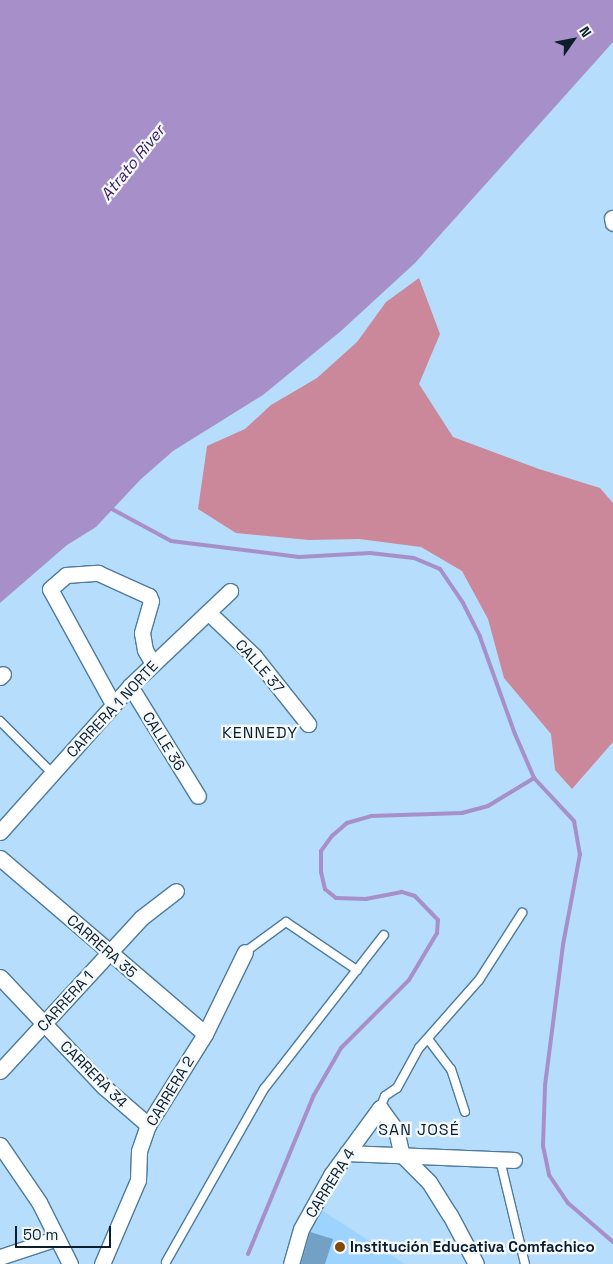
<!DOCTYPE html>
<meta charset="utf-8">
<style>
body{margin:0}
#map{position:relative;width:613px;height:1264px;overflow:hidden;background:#b6ddfc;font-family:"Space Grotesk",sans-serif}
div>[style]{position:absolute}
.built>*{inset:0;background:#9cd4ff}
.forest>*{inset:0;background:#cb889a}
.water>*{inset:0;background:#a790c9}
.stream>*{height:4px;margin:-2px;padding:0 2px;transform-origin:2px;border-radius:2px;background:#a790c9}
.building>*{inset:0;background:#72a1c5}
.roads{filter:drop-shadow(1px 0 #4d7b9d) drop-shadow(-1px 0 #4d7b9d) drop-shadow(0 1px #4d7b9d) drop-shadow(0 -1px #4d7b9d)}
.service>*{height:8px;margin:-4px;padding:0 4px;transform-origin:4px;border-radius:4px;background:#fff}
.minor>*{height:15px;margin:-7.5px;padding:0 7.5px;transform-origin:7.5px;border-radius:7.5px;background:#fff}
.dots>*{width:14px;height:14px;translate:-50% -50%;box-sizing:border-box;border:2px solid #f4f9fd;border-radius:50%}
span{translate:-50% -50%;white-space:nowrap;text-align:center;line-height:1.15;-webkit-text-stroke:4.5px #f4f9fd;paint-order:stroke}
.street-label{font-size:15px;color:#0b1e2b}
.poi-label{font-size:15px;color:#0b1e2b;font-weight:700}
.left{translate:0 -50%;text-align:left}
.water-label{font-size:16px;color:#3a1a5d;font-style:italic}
.neighbourhood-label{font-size:16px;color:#0b1e2b;letter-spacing:1px}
.north{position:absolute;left:548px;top:15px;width:50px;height:50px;-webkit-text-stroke:4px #f4f9fd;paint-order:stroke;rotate:57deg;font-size:14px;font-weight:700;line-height:20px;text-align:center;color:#0b1e2b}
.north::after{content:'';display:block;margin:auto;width:18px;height:22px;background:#0b1e2b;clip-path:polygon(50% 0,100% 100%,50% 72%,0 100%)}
.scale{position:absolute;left:15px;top:1226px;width:96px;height:22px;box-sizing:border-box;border:2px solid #0b1e2b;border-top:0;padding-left:6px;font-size:15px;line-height:18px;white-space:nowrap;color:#0b1e2b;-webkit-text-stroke:4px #f4f9fd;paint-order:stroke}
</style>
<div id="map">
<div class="built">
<div style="clip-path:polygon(321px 1210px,405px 1264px,296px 1264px,307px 1229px)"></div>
</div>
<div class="forest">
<div style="clip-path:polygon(419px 278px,440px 334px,419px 384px,453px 437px,539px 469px,600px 488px,613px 503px,613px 742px,572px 789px,555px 770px,551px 734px,504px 678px,488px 619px,462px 571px,421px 547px,359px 539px,309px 540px,236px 533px,198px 509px,207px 446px,245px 429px,271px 405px,317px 378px,357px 342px,386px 302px)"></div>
</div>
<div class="water">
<div style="clip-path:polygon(0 0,613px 0,613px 42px,415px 263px,341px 331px,263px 395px,173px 451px,140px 480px,96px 527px,67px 545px,0 603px)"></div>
</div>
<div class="stream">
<div style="left:110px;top:508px;width:69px;rotate:28.4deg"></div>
<div style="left:171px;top:541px;width:129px;rotate:7.1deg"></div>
<div style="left:299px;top:557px;width:71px;rotate:-3.2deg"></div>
<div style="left:370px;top:553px;width:44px;rotate:6.5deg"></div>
<div style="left:414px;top:558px;width:28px;rotate:23deg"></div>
<div style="left:440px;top:569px;width:41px;rotate:55.9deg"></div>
<div style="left:463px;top:603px;width:38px;rotate:63deg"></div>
<div style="left:480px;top:637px;width:103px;rotate:70.2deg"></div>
<div style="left:515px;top:734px;width:48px;rotate:66.6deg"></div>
<div style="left:534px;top:778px;width:59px;rotate:47.1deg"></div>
<div style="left:574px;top:821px;width:34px;rotate:80deg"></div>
<div style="left:580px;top:854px;width:93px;rotate:100.6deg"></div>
<div style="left:563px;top:945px;width:142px;rotate:97.3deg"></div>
<div style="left:545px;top:1086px;width:60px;rotate:91.9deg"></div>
<div style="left:543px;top:1146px;width:30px;rotate:78deg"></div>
<div style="left:549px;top:1175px;width:34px;rotate:56deg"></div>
<div style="left:568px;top:1203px;width:60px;rotate:40.9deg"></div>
<div style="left:248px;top:1254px;width:172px;rotate:-67.5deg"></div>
<div style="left:314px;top:1095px;width:54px;rotate:-60.1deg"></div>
<div style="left:341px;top:1048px;width:96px;rotate:-45deg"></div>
<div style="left:409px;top:980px;width:55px;rotate:-59.2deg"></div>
<div style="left:437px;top:933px;width:13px;rotate:-86deg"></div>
<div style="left:438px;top:920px;width:33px;rotate:-134deg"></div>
<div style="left:415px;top:896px;width:14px;rotate:-163deg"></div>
<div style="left:402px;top:892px;width:37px;rotate:169deg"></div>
<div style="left:366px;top:899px;width:30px;rotate:-178deg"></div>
<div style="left:336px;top:898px;width:14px;rotate:-141deg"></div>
<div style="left:325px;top:889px;width:17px;rotate:-103deg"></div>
<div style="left:321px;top:872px;width:21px;rotate:-90deg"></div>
<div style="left:321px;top:851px;width:19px;rotate:-54deg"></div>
<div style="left:332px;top:836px;width:20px;rotate:-41deg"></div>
<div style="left:347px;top:823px;width:25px;rotate:-16deg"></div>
<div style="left:371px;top:816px;width:91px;rotate:-1.9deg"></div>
<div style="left:462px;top:813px;width:27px;rotate:-15deg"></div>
<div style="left:488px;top:806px;width:54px;rotate:-31.3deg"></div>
</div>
<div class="building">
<div style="clip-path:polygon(310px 1232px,333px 1239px,325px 1264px,301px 1264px)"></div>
</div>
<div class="roads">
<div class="service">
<div style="left:0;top:721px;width:74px;rotate:45deg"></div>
<div style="left:245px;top:952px;width:51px;rotate:-36.2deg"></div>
<div style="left:286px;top:922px;width:86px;rotate:34.1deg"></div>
<div style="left:428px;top:1039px;width:38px;rotate:53deg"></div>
<div style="left:451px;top:1069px;width:45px;rotate:72deg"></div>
<div style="left:380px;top:1108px;width:13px;rotate:-67deg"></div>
<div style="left:385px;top:1096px;width:14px;rotate:-34deg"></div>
<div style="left:397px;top:1088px;width:46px;rotate:-61.2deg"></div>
<div style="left:419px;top:1048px;width:91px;rotate:-48.6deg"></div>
<div style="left:479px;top:980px;width:80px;rotate:-57.3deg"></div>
<div style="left:500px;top:1160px;width:107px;rotate:76.5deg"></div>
<div style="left:166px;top:1262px;width:199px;rotate:-60.5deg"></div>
<div style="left:264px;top:1089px;width:195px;rotate:-52.1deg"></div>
</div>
<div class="minor">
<div style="left:612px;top:218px;width:5px;rotate:79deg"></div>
<div style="left:208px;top:612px;width:64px;rotate:43.7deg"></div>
<div style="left:254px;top:656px;width:87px;rotate:51.5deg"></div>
<div style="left:0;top:677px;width:4px;rotate:-45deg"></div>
<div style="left:130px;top:686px;width:129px;rotate:58.3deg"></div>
<div style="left:113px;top:704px;width:131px;rotate:-118.7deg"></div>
<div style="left:50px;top:589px;width:21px;rotate:-41deg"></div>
<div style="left:66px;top:575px;width:32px;rotate:-4deg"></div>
<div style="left:98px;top:573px;width:56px;rotate:24.3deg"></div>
<div style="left:149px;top:596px;width:5px;rotate:68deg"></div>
<div style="left:151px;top:601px;width:33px;rotate:106deg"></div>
<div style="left:142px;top:633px;width:17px;rotate:80deg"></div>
<div style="left:145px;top:650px;width:16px;rotate:60deg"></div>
<div style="left:0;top:832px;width:195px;rotate:-48.3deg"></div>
<div style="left:130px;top:686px;width:138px;rotate:-43.5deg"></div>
<div style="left:0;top:858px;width:270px;rotate:40.6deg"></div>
<div style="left:0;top:977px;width:150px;rotate:46.6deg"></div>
<div style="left:103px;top:1086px;width:60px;rotate:40.9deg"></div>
<div style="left:0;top:1071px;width:208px;rotate:-47.3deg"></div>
<div style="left:141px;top:918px;width:44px;rotate:-37.6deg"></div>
<div style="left:0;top:1145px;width:69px;rotate:55.6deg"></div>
<div style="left:39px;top:1202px;width:69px;rotate:63.4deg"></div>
<div style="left:347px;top:1153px;width:167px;rotate:2.4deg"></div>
<div style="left:0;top:1257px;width:60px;rotate:-18.4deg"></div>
<div style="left:102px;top:1264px;width:91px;rotate:-66.8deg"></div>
<div style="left:138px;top:1180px;width:29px;rotate:-88deg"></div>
<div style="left:139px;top:1151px;width:28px;rotate:-71deg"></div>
<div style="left:148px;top:1125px;width:107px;rotate:-57.9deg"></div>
<div style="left:205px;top:1034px;width:91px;rotate:-64deg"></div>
<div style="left:291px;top:1264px;width:36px;rotate:-74deg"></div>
<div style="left:301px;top:1229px;width:62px;rotate:-60.9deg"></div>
<div style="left:331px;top:1175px;width:83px;rotate:-53.8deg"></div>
<div style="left:380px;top:1108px;width:27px;rotate:54deg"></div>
<div style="left:396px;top:1130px;width:26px;rotate:77deg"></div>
<div style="left:402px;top:1155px;width:38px;rotate:45deg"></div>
<div style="left:429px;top:1182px;width:39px;rotate:58deg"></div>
<div style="left:450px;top:1215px;width:55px;rotate:62deg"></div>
</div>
</div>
<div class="dots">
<div style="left:340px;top:1247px;background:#834900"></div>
</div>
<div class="street-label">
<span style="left:260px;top:666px;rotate:49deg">CALLE 37</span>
<span style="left:112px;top:709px;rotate:-47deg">CARRERA 1 NORTE</span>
<span style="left:164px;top:741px;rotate:58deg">CALLE 36</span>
<span style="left:102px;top:946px;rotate:41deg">CARRERA 35</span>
<span style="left:65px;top:1001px;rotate:-48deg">CARRERA 1</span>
<span style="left:94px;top:1074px;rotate:45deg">CARRERA 34</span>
<span style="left:170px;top:1091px;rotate:-59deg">CARRERA 2</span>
<span style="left:330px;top:1183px;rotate:-58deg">CARRERA 4</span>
</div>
<div class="poi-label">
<span class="left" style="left:350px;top:1247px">Institución Educativa Comfachico</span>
</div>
<div class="water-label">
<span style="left:133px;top:163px;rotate:-51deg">Atrato River</span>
</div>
<div class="neighbourhood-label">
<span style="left:260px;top:733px">KENNEDY</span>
<span style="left:419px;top:1130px">SAN JOSÉ</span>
</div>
<div class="north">N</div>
<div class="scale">50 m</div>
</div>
